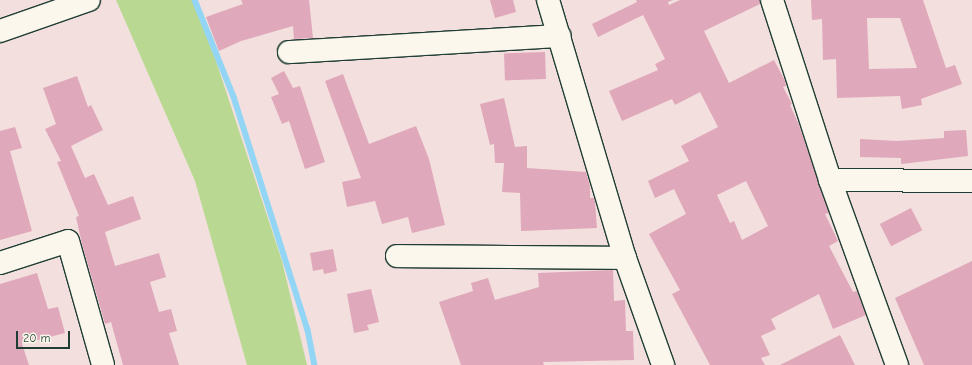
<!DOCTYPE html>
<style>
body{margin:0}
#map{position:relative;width:972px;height:365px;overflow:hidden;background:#f3dfdd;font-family:"Comic Neue",sans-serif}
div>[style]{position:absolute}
.green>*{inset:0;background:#b9d992}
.stream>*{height:5.5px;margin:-2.75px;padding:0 2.75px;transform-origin:2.75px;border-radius:2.75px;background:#93d5f4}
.building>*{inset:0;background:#e0a8bb;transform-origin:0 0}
.roads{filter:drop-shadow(1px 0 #1f3d34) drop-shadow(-1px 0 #1f3d34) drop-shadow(0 1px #1f3d34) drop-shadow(0 -1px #1f3d34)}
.minor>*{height:22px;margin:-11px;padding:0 11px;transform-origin:11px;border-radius:11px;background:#fbf7ec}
span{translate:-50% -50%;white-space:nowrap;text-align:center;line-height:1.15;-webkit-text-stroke:3.5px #fbf7ec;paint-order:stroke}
.scale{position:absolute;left:16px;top:331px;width:54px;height:18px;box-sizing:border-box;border:2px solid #1f3d34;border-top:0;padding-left:5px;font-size:12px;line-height:14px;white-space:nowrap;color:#1f3d34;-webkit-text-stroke:3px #fbf7ec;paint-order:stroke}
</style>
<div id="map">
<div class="green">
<div style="clip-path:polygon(116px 0,192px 0,216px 61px,282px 261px,307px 365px,247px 365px,195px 181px)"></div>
</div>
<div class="stream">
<div style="left:195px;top:0;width:105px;rotate:68.1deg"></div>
<div style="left:234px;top:97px;width:244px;rotate:72.4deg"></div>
<div style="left:308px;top:330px;width:36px;rotate:79deg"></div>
</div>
<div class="building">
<div style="clip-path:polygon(241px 0,309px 0,313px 38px,294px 39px,293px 26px,241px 41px,219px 51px,206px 17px,243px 4px)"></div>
<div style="clip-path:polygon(490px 0,513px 0,516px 12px,495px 18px)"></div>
<div style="clip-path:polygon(evenodd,636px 0,673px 0,668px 2px,669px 5px,680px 0,760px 0,760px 4px,704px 31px,729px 83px,774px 60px,785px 81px,786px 86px,783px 87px,792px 104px,790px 105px,799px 125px,829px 213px,825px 214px,838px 241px,829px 246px,853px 292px,857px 291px,866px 315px,833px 329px,819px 294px,771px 319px,776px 329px,761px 336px,770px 355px,761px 358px,765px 365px,710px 365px,672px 294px,680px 290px,649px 234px,686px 214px,674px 189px,655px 198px,648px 181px,689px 161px,681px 146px,718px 127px,700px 92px,675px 105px,672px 99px,622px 121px,609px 91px,658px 70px,655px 64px,665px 59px,643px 15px,598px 37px,592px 24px,637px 2px,636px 0,746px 181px,768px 226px,742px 240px,734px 221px,730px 223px,717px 195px,746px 181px)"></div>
<div style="clip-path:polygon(evenodd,811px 0,923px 0,946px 68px,955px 65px,962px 84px,921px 99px,922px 105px,902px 109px,900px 96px,837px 98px,836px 59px,823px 60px,822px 19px,812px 20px,811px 0,867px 18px,900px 18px,917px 68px,869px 69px,867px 18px)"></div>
<div style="left:545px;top:52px;width:27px;height:41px;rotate:88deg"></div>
<div style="clip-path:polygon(284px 71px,293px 88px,300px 86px,325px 162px,305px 169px,289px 121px,282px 124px,271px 97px,279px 94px,271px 78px)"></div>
<div style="clip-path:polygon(343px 74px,369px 144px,416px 126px,429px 159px,445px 225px,412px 233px,408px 217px,382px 224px,375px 201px,347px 207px,342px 182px,361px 178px,325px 81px)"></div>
<div style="clip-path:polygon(77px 76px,88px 107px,91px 105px,103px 130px,71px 146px,85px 178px,94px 174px,108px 205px,133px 196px,141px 219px,105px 232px,115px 266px,159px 253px,166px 277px,150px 282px,159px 312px,171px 309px,177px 331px,169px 333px,179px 365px,123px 365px,111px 322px,105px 324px,82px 244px,76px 217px,79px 216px,57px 162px,61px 161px,45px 129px,56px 124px,43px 88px)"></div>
<div style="clip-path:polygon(504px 98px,515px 147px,527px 146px,527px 168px,586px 172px,590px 186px,590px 198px,594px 198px,595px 202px,597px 228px,521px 231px,520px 193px,502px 192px,504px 163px,495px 163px,494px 144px,490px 145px,480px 104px)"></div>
<div style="clip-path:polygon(15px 127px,22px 148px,10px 151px,32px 231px,0 240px,0 131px)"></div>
<div style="clip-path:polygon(966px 130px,968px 156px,901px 164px,901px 158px,860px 157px,860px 139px,897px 141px,944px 138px,944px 131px)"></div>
<div style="left:911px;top:208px;width:25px;height:35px;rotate:63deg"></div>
<div style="clip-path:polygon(333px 249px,337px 271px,324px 274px,323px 269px,313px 271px,310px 253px)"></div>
<div style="clip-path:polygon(972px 261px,972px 365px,924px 365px,895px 298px)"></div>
<div style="clip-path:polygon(613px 270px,614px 301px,625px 300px,626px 331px,633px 331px,634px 360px,543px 362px,544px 365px,461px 365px,439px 302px,473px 291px,471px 283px,488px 278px,495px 300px,539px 287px,538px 273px)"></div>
<div style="clip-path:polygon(37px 273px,48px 309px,58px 307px,65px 333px,22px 344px,29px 365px,0 365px,0 284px)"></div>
<div style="clip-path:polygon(371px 289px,379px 322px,367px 325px,369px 330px,354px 333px,347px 294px)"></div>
<div style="clip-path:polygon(840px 335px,855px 365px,780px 365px)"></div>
</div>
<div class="roads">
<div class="minor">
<div style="left:548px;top:0;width:269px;rotate:73.4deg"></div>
<div style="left:625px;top:258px;width:114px;rotate:70.4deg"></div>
<div style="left:772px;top:0;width:189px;rotate:72.1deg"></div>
<div style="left:830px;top:180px;width:197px;rotate:70.1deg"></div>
<div style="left:0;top:31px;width:94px;rotate:-19.2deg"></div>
<div style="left:289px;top:52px;width:271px;rotate:-3.4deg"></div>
<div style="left:830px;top:180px;width:142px;rotate:0.4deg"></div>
<div style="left:397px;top:256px;width:228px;rotate:0.5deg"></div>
<div style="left:0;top:263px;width:71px;rotate:-17.9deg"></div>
<div style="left:68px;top:241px;width:129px;rotate:74.2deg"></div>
</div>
</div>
<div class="scale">20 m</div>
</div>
